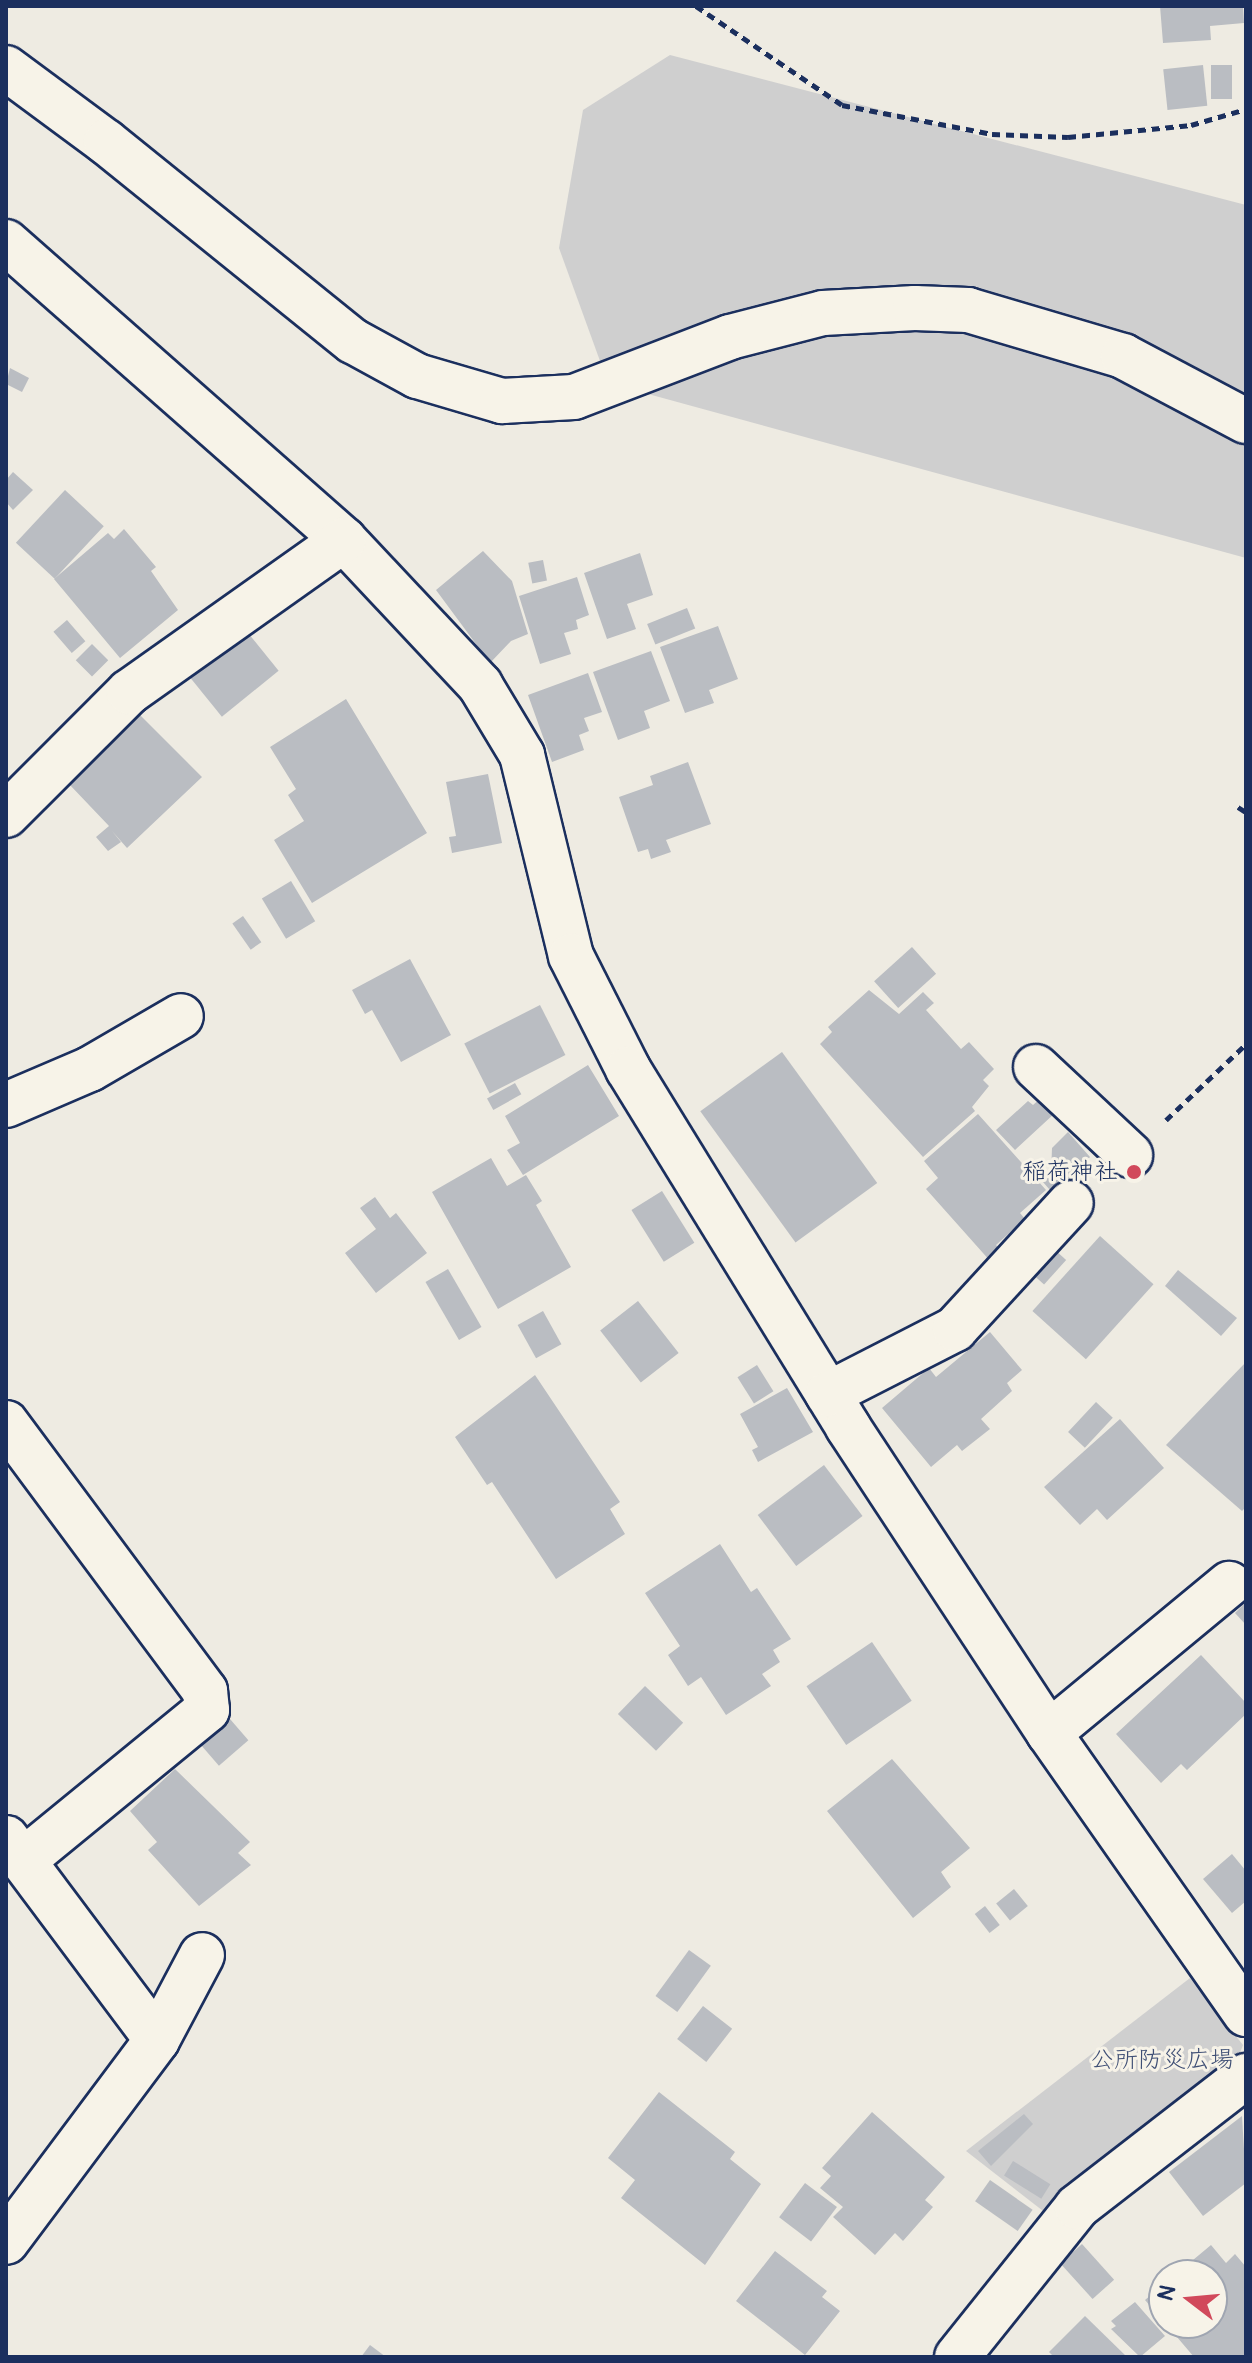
<!DOCTYPE html>
<meta charset="utf-8">
<style>
body{margin:0}
#map{position:relative;width:1252px;height:2363px;overflow:hidden;background:#eeebe2;font-family:Pangolin,"Klee One",sans-serif}
div>[style]{position:absolute}
.green>*{inset:0;background:#cfcfcf}
.building>*{inset:0;background:#babdc2;transform-origin:0 0}
.path>*{height:5px;margin-top:-2.5px;transform-origin:0;background:repeating-linear-gradient(90deg,#1b2f5e 0 8px,transparent 0 14px)}
.roads{filter:drop-shadow(2px 0 #1b2f5e) drop-shadow(-2px 0 #1b2f5e) drop-shadow(0 2px #1b2f5e) drop-shadow(0 -2px #1b2f5e)}
.minor>*{height:44px;margin:-22px;padding:0 22px;transform-origin:22px;border-radius:22px;background:#f7f3e8}
.dots>*{width:22px;height:22px;translate:-50% -50%;box-sizing:border-box;border:4px solid #f7f3e8;border-radius:50%}
span{translate:-50% -50%;white-space:nowrap;text-align:center;line-height:1.15;-webkit-text-stroke:6px #f7f3e8;paint-order:stroke}
.poi-label{font-size:24px;color:#1b2f5e}
.right{translate:-100% -50%;text-align:right}
.park-label{font-size:24px;color:#3f4f75}
.frame{position:absolute;inset:0;border:8px solid #1b2f5e;pointer-events:none}
.north{position:absolute;left:1148px;top:2259px;width:80px;height:80px;box-sizing:border-box;background:#f7f3e8;border:2px solid #9fa5b1;border-radius:50%;rotate:286deg;font-size:22px;font-weight:700;line-height:32px;text-align:center;color:#1b2f5e}
.north::after{content:'';display:block;margin:auto;width:28px;height:36px;background:#d1495b;clip-path:polygon(50% 0,100% 100%,50% 72%,0 100%)}
</style>
<div id="map">
<div class="green">
<div style="clip-path:polygon(670px 55px,1246px 205px,1246px 558px,608px 383px,559px 248px,583px 110px)"></div>
<div style="clip-path:polygon(1190px 1978px,1243px 2045px,1238px 2058px,1047px 2214px,966px 2151px)"></div>
</div>
<div class="building">
<div style="clip-path:polygon(1160px 6px,1243px 6px,1244px 23px,1210px 26px,1211px 40px,1163px 43px)"></div>
<div style="left:1203px;top:65px;width:41px;height:40px;rotate:84deg"></div>
<div style="left:1211px;top:65px;width:21px;height:34px"></div>
<div style="clip-path:polygon(10px 368px,29px 378px,22px 392px,6px 384px)"></div>
<div style="clip-path:polygon(13px 472px,33px 490px,13px 510px,6px 502px,6px 480px)"></div>
<div style="left:65px;top:490px;width:53px;height:72px;rotate:43deg"></div>
<div style="clip-path:polygon(124px 529px,156px 567px,151px 571px,178px 610px,120px 658px,54px 579px,108px 533px,114px 539px)"></div>
<div style="clip-path:polygon(483px 551px,512px 581px,528px 634px,511px 641px,490px 663px,436px 590px)"></div>
<div style="clip-path:polygon(640px 553px,653px 595px,627px 604px,636px 629px,607px 639px,584px 573px)"></div>
<div style="left:543px;top:560px;width:21px;height:15px;rotate:79deg"></div>
<div style="clip-path:polygon(577px 577px,589px 615px,576px 620px,578px 629px,564px 633px,571px 654px,540px 664px,519px 596px)"></div>
<div style="left:687px;top:608px;width:22px;height:43px;rotate:68deg"></div>
<div style="left:67px;top:620px;width:28px;height:18px;rotate:49deg"></div>
<div style="clip-path:polygon(718px 626px,738px 679px,709px 690px,714px 703px,685px 713px,660px 647px)"></div>
<div style="left:244px;top:628px;width:55px;height:73px;rotate:51deg"></div>
<div style="left:92px;top:644px;width:23px;height:23px;rotate:45deg"></div>
<div style="clip-path:polygon(651px 651px,670px 701px,644px 711px,650px 728px,618px 740px,593px 672px)"></div>
<div style="clip-path:polygon(588px 673px,602px 712px,584px 718px,589px 731px,579px 735px,584px 750px,552px 762px,528px 695px)"></div>
<div style="clip-path:polygon(346px 699px,427px 833px,312px 903px,274px 840px,304px 821px,288px 795px,296px 789px,270px 747px)"></div>
<div style="clip-path:polygon(140px 715px,202px 777px,127px 848px,112px 831px,121px 842px,108px 851px,96px 837px,109px 826px,69px 784px)"></div>
<div style="clip-path:polygon(688px 762px,711px 824px,666px 840px,671px 852px,651px 859px,648px 849px,638px 852px,619px 797px,653px 785px,650px 776px)"></div>
<div style="clip-path:polygon(488px 774px,502px 843px,452px 853px,449px 837px,456px 836px,446px 782px)"></div>
<div style="left:291px;top:881px;width:47px;height:34px;rotate:59deg"></div>
<div style="left:243px;top:916px;width:32px;height:13px;rotate:55deg"></div>
<div style="left:912px;top:947px;width:36px;height:51px;rotate:48deg"></div>
<div style="clip-path:polygon(410px 959px,451px 1035px,401px 1062px,372px 1010px,365px 1014px,352px 990px)"></div>
<div style="clip-path:polygon(869px 990px,899px 1014px,923px 992px,934px 1003px,926px 1010px,961px 1049px,969px 1042px,994px 1069px,983px 1080px,989px 1086px,972px 1107px,975px 1111px,923px 1157px,820px 1044px,832px 1032px,828px 1027px)"></div>
<div style="left:540px;top:1005px;width:56px;height:85px;rotate:63deg"></div>
<div style="left:782px;top:1052px;width:162px;height:101px;rotate:54deg"></div>
<div style="clip-path:polygon(588px 1065px,619px 1116px,523px 1175px,507px 1150px,520px 1143px,505px 1116px)"></div>
<div style="left:515px;top:1083px;width:13px;height:32px;rotate:61deg"></div>
<div style="clip-path:polygon(1041px 1098px,1055px 1113px,1015px 1150px,996px 1130px,1028px 1101px,1033px 1105px)"></div>
<div style="clip-path:polygon(978px 1114px,1046px 1190px,1020px 1213px,1025px 1219px,996px 1245px,1002px 1252px,991px 1262px,926px 1189px,938px 1178px,924px 1161px)"></div>
<div style="clip-path:polygon(1068px 1132px,1090px 1157px,1082px 1166px,1086px 1172px,1056px 1197px,1043px 1182px,1051px 1174px,1052px 1148px)"></div>
<div style="clip-path:polygon(491px 1158px,507px 1186px,526px 1175px,542px 1201px,536px 1205px,571px 1267px,498px 1309px,432px 1192px)"></div>
<div style="left:662px;top:1191px;width:61px;height:36px;rotate:58deg"></div>
<div style="clip-path:polygon(375px 1197px,390px 1218px,396px 1213px,427px 1253px,376px 1293px,345px 1253px,376px 1229px,360px 1208px)"></div>
<div style="left:1100px;top:1236px;width:72px;height:101px;rotate:42deg"></div>
<div style="left:1055px;top:1250px;width:15px;height:33px;rotate:42deg"></div>
<div style="left:448px;top:1269px;width:67px;height:26px;rotate:60deg"></div>
<div style="clip-path:polygon(1178px 1270px,1237px 1318px,1221px 1336px,1165px 1286px)"></div>
<div style="left:638px;top:1301px;width:66px;height:48px;rotate:52deg"></div>
<div style="left:543px;top:1311px;width:38px;height:29px;rotate:61deg"></div>
<div style="clip-path:polygon(990px 1332px,1022px 1370px,1007px 1383px,1012px 1391px,981px 1419px,990px 1429px,962px 1451px,957px 1445px,931px 1467px,882px 1408px,929px 1368px,936px 1377px)"></div>
<div style="clip-path:polygon(1246px 1362px,1246px 1507px,1242px 1511px,1166px 1445px)"></div>
<div style="left:757px;top:1365px;width:31px;height:23px;rotate:58deg"></div>
<div style="clip-path:polygon(535px 1375px,620px 1502px,610px 1509px,625px 1534px,556px 1579px,492px 1482px,487px 1485px,455px 1437px)"></div>
<div style="clip-path:polygon(787px 1388px,813px 1432px,758px 1462px,752px 1450px,758px 1447px,740px 1414px)"></div>
<div style="left:1096px;top:1402px;width:23px;height:41px;rotate:43deg"></div>
<div style="clip-path:polygon(1120px 1419px,1164px 1468px,1107px 1520px,1097px 1509px,1080px 1525px,1044px 1487px)"></div>
<div style="left:824px;top:1465px;width:64px;height:83px;rotate:53deg"></div>
<div style="clip-path:polygon(720px 1544px,751px 1592px,757px 1588px,791px 1639px,773px 1650px,780px 1662px,762px 1674px,771px 1686px,726px 1715px,701px 1677px,688px 1686px,668px 1655px,680px 1646px,645px 1593px)"></div>
<div style="clip-path:polygon(1246px 1602px,1246px 1625px,1235px 1613px)"></div>
<div style="left:872px;top:1642px;width:71px;height:79px;rotate:56deg"></div>
<div style="clip-path:polygon(1201px 1655px,1246px 1703px,1246px 1714px,1187px 1770px,1181px 1764px,1161px 1783px,1116px 1734px)"></div>
<div style="left:645px;top:1686px;width:53px;height:39px;rotate:44deg"></div>
<div style="left:230px;top:1719px;width:28px;height:39px;rotate:49deg"></div>
<div style="clip-path:polygon(892px 1759px,970px 1848px,941px 1872px,951px 1887px,913px 1918px,827px 1811px)"></div>
<div style="clip-path:polygon(175px 1769px,250px 1842px,238px 1853px,251px 1865px,199px 1906px,148px 1850px,157px 1842px,130px 1811px)"></div>
<div style="clip-path:polygon(1232px 1854px,1246px 1871px,1246px 1901px,1232px 1913px,1203px 1879px)"></div>
<div style="left:1014px;top:1889px;width:22px;height:23px;rotate:51deg"></div>
<div style="left:985px;top:1906px;width:24px;height:13px;rotate:52deg"></div>
<div style="left:689px;top:1950px;width:27px;height:57px;rotate:36deg"></div>
<div style="left:703px;top:2006px;width:37px;height:42px;rotate:38deg"></div>
<div style="clip-path:polygon(659px 2092px,735px 2152px,730px 2159px,761px 2184px,705px 2265px,621px 2198px,635px 2180px,608px 2158px)"></div>
<div style="clip-path:polygon(872px 2112px,945px 2177px,925px 2200px,933px 2207px,903px 2241px,895px 2233px,875px 2255px,833px 2217px,843px 2207px,820px 2188px,831px 2176px,822px 2168px)"></div>
<div style="clip-path:polygon(1024px 2114px,1033px 2124px,991px 2166px,978px 2151px)"></div>
<div style="clip-path:polygon(1242px 2116px,1246px 2183px,1203px 2216px,1169px 2172px)"></div>
<div style="left:1013px;top:2161px;width:44px;height:17px;rotate:32deg"></div>
<div style="left:990px;top:2180px;width:52px;height:26px;rotate:35deg"></div>
<div style="left:805px;top:2183px;width:40px;height:43px;rotate:37deg"></div>
<div style="left:1082px;top:2244px;width:48px;height:29px;rotate:48deg"></div>
<div style="clip-path:polygon(1211px 2245px,1226px 2263px,1235px 2254px,1246px 2267px,1246px 2357px,1194px 2357px,1165px 2323px,1212px 2323px,1212px 2275px,1175px 2275px)"></div>
<div style="clip-path:polygon(775px 2251px,827px 2291px,822px 2297px,840px 2311px,805px 2355px,736px 2301px)"></div>
<div style="clip-path:polygon(1164px 2284px,1164px 2322px,1145px 2300px)"></div>
<div style="clip-path:polygon(1135px 2302px,1165px 2336px,1140px 2357px,1111px 2329px,1116px 2326px,1111px 2321px)"></div>
<div style="clip-path:polygon(1085px 2316px,1127px 2357px,1054px 2357px,1049px 2352px)"></div>
<div style="clip-path:polygon(370px 2345px,386px 2357px,361px 2357px)"></div>
</div>
<div class="path">
<div style="left:696px;top:6px;width:176px;rotate:34.1deg"></div>
<div style="left:842px;top:105px;width:153px;rotate:10.9deg"></div>
<div style="left:992px;top:134px;width:76px;rotate:2.3deg"></div>
<div style="left:1068px;top:137px;width:124px;rotate:-5.6deg"></div>
<div style="left:1191px;top:125px;width:57px;rotate:-16.2deg"></div>
<div style="left:1238px;top:807px;width:9px;rotate:32deg"></div>
<div style="left:1166px;top:1120px;width:110px;rotate:-43.5deg"></div>
</div>
<div class="roads">
<div class="minor">
<div style="left:6px;top:68px;width:124px;rotate:36.5deg"></div>
<div style="left:106px;top:142px;width:317px;rotate:38.9deg"></div>
<div style="left:353px;top:341px;width:73px;rotate:28.7deg"></div>
<div style="left:417px;top:376px;width:89px;rotate:16.4deg"></div>
<div style="left:502px;top:401px;width:72px;rotate:-3.2deg"></div>
<div style="left:574px;top:397px;width:167px;rotate:-21deg"></div>
<div style="left:730px;top:337px;width:96px;rotate:-14.5deg"></div>
<div style="left:823px;top:313px;width:92px;rotate:-3.1deg"></div>
<div style="left:915px;top:308px;width:53px;rotate:2.2deg"></div>
<div style="left:968px;top:310px;width:162px;rotate:16.5deg"></div>
<div style="left:1123px;top:356px;width:139px;rotate:27.9deg"></div>
<div style="left:6px;top:242px;width:451px;rotate:41.4deg"></div>
<div style="left:344px;top:540px;width:199px;rotate:46.8deg"></div>
<div style="left:480px;top:685px;width:82px;rotate:59deg"></div>
<div style="left:522px;top:755px;width:207px;rotate:76.3deg"></div>
<div style="left:571px;top:956px;width:127px;rotate:63.2deg"></div>
<div style="left:628px;top:1069px;width:420px;rotate:58.4deg"></div>
<div style="left:848px;top:1427px;width:366px;rotate:56.7deg"></div>
<div style="left:1049px;top:1733px;width:343px;rotate:55deg"></div>
<div style="left:6px;top:815px;width:174px;rotate:-45deg"></div>
<div style="left:129px;top:692px;width:263px;rotate:-35.3deg"></div>
<div style="left:1036px;top:1067px;width:129px;rotate:43.1deg"></div>
<div style="left:6px;top:1105px;width:91px;rotate:-23.2deg"></div>
<div style="left:90px;top:1069px;width:105px;rotate:-30.2deg"></div>
<div style="left:828px;top:1394px;width:143px;rotate:-27.1deg"></div>
<div style="left:955px;top:1329px;width:171px;rotate:-47.4deg"></div>
<div style="left:6px;top:1423px;width:334px;rotate:53.4deg"></div>
<div style="left:205px;top:1691px;width:19px;rotate:84deg"></div>
<div style="left:207px;top:1710px;width:237px;rotate:140.7deg"></div>
<div style="left:1049px;top:1733px;width:234px;rotate:-39.6deg"></div>
<div style="left:6px;top:1838px;width:252px;rotate:53.2deg"></div>
<div style="left:157px;top:2040px;width:252px;rotate:126.8deg"></div>
<div style="left:157px;top:2040px;width:96px;rotate:-62.1deg"></div>
<div style="left:957px;top:2357px;width:192px;rotate:-51.3deg"></div>
<div style="left:1077px;top:2207px;width:214px;rotate:-37.8deg"></div>
</div>
</div>
<div class="dots">
<div style="left:1134px;top:1172px;background:#d1495b"></div>
</div>
<div class="poi-label">
<span class="right" style="left:1118px;top:1172px">稲荷神社</span>
</div>
<div class="park-label">
<span style="left:1162px;top:2060px">公所防災広場</span>
</div>
<div class="frame"></div>
<div class="north">N</div>
</div>
